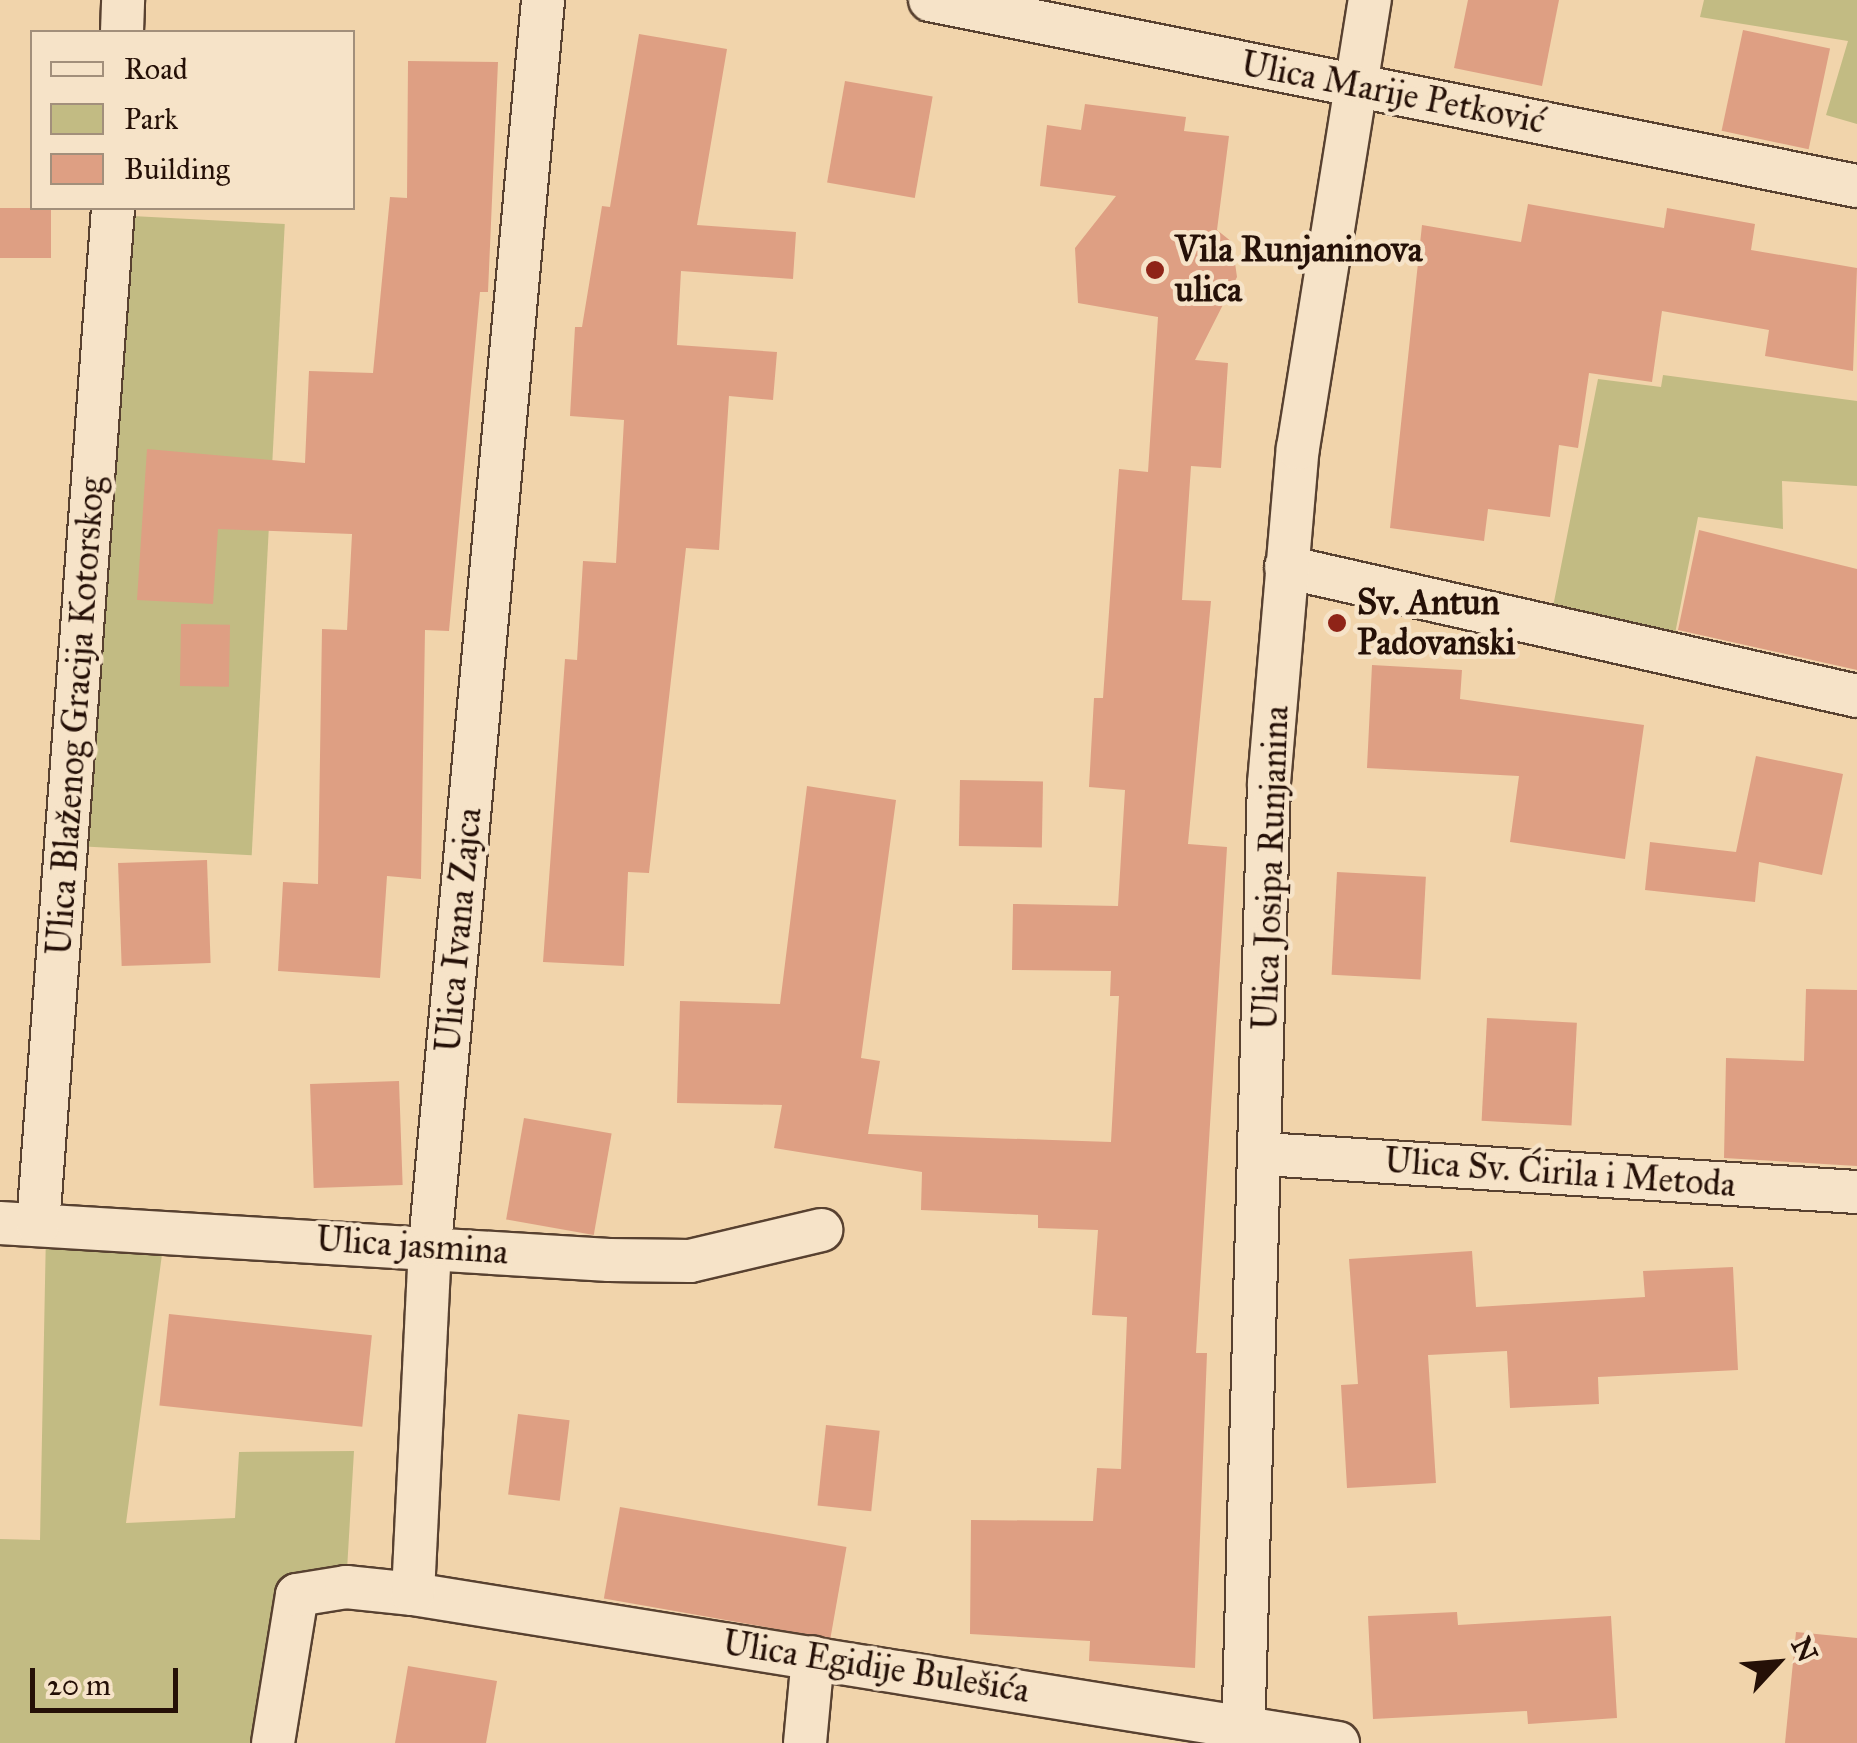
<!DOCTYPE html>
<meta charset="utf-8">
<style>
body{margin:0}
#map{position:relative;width:1857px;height:1743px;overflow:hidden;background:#f1d4ab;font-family:"IM FELL Great Primer",serif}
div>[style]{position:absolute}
.green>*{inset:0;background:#c2bb83;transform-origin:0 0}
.building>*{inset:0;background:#de9f83;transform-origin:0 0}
.roads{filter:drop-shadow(2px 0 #584130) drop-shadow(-2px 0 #584130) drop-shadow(0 2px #584130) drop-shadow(0 -2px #584130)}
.street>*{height:42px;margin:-21px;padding:0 21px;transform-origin:21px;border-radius:21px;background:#f6e3c8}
.dots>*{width:28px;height:28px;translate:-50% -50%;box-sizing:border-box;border:5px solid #f6e3c8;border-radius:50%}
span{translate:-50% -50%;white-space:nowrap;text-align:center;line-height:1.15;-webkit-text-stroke:9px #f6e3c8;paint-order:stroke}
.street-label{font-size:35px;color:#251007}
.poi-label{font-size:35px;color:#251007;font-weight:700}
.left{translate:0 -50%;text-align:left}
.legend{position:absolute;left:30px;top:30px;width:325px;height:180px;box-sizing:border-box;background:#f6e3c8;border:2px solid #a28f7b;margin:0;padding:12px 18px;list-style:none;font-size:30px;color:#251007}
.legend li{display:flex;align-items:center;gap:20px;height:50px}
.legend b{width:50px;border:2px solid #a28f7b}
.north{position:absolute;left:1727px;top:1613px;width:100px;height:100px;-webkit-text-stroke:8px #f6e3c8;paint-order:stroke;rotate:64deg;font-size:28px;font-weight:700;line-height:40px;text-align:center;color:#251007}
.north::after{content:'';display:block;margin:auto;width:35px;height:45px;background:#251007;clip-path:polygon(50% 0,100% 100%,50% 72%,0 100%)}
.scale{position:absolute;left:30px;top:1668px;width:148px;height:45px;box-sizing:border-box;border:5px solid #251007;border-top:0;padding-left:12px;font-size:30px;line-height:35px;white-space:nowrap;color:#251007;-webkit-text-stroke:8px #f6e3c8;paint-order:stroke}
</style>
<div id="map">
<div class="green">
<div style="clip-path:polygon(1704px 0,1857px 0,1857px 124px,1826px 115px,1848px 41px,1700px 17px)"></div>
<div style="left:113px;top:215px;width:172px;height:632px;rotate:3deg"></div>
<div style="clip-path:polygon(1663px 375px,1857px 401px,1857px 486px,1782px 481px,1783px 529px,1698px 517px,1671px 654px,1549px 627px,1598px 379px,1661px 387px)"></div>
<div style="clip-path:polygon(46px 1231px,165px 1232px,126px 1523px,235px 1518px,239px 1452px,354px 1451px,346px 1587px,297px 1596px,273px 1743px,0 1743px,0 1539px,40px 1540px)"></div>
</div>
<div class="building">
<div style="clip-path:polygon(1468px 0,1559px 0,1542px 86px,1454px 68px)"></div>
<div style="left:1743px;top:30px;width:89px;height:103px;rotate:12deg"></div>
<div style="clip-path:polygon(639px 34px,727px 49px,697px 225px,796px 232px,793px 279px,681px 271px,677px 345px,777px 352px,773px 400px,729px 396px,719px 550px,686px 548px,649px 873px,628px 872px,624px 966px,543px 962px,565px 659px,577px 660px,583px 561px,616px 563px,624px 420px,570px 416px,575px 327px,582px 327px,602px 206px,610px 207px)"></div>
<div style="clip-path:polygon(408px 61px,498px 62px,488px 292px,480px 292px,449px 631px,425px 630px,421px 879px,387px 876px,380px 978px,278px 971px,283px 882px,318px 884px,322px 629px,347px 630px,352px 534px,218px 529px,213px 604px,137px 600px,147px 449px,305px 463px,309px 371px,373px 373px,390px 197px,407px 198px)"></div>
<div style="left:845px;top:81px;width:89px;height:103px;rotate:10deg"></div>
<div style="clip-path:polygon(1085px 104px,1186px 117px,1184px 131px,1229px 136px,1217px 230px,1232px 242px,1237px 277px,1195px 360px,1228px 363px,1221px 468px,1191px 466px,1182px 600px,1211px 601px,1188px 844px,1227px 847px,1196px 1353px,1207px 1353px,1195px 1668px,1089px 1661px,1090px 1641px,970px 1634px,971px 1520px,1093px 1521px,1097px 1468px,1121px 1469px,1127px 1317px,1092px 1315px,1098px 1230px,1038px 1228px,1038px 1215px,921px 1210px,922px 1172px,774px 1148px,782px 1105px,677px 1103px,680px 1001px,780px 1004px,807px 786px,896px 800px,861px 1058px,880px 1061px,868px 1134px,1111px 1142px,1119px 996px,1110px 996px,1111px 971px,1012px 970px,1013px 904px,1118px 906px,1125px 790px,1089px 787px,1094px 698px,1103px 698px,1119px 469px,1148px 472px,1158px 317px,1078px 303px,1075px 248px,1116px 196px,1040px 186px,1047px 125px,1081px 130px)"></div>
<div style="clip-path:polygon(1528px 204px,1664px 228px,1667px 208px,1755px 224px,1751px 250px,1857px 268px,1853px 371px,1765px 356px,1769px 330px,1662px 311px,1652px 382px,1589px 373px,1578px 448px,1559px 445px,1550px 517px,1488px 509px,1484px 541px,1390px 528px,1422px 225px,1521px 242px)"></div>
<div style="left:0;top:208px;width:51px;height:50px"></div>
<div style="clip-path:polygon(1699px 530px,1857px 569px,1857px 670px,1678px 630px)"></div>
<div style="left:181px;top:624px;width:49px;height:62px;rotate:1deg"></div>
<div style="clip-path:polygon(1372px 665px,1462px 670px,1460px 699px,1644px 725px,1625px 859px,1510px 842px,1519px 776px,1367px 768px)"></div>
<div style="clip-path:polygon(1756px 756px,1843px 774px,1822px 875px,1759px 862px,1755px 902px,1645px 890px,1650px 842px,1736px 852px)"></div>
<div style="left:960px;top:780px;width:83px;height:66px;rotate:1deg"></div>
<div style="left:207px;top:860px;width:103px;height:89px;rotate:88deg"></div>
<div style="left:1337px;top:872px;width:89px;height:103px;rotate:3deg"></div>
<div style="clip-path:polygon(1806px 989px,1857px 990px,1857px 1166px,1724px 1158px,1726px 1058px,1804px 1061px)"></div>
<div style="left:1487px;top:1018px;width:90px;height:103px;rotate:3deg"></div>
<div style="left:399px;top:1081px;width:104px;height:89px;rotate:88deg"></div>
<div style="left:524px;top:1118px;width:89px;height:103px;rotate:10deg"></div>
<div style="clip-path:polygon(1472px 1251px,1476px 1307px,1645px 1297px,1643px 1271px,1733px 1267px,1738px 1370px,1598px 1377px,1599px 1404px,1510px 1408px,1507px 1351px,1428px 1355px,1436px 1483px,1347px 1488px,1341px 1385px,1358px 1384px,1349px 1259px)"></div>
<div style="left:169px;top:1314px;width:204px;height:92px;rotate:6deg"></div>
<div style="left:518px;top:1414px;width:52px;height:81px;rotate:7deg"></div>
<div style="left:826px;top:1425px;width:54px;height:81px;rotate:6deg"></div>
<div style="left:620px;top:1507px;width:230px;height:93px;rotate:10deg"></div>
<div style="clip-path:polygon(1457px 1612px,1458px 1625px,1611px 1616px,1617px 1718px,1528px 1724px,1527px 1711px,1373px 1719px,1368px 1616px)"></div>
<div style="clip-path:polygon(1796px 1632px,1857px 1638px,1857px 1743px,1785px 1743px)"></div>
<div style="clip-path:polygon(408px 1666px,497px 1681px,486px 1743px,395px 1743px)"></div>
</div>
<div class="roads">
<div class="street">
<div style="left:930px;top:0;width:945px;rotate:11.35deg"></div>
<div style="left:122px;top:32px;width:32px;rotate:-88deg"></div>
<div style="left:1286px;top:567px;width:585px;rotate:12.73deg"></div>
<div style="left:1264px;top:1154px;width:594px;rotate:3.67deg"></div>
<div style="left:0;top:1223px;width:610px;rotate:3.48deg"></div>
<div style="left:609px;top:1260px;width:81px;rotate:0.7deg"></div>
<div style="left:690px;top:1261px;width:135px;rotate:-13.3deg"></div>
<div style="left:38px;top:1225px;width:1020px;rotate:-85.78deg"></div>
<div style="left:413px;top:1594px;width:937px;rotate:9.15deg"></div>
<div style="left:273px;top:1743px;width:150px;rotate:-80.8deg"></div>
<div style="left:297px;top:1595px;width:50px;rotate:-9.3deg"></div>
<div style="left:346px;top:1587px;width:67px;rotate:6deg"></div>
<div style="left:413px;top:1594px;width:349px;rotate:-87.2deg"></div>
<div style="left:430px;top:1245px;width:1250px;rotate:-84.81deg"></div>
<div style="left:805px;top:1743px;width:86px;rotate:-84.7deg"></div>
<div style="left:1243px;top:1743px;width:960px;rotate:-88.45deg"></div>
<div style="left:1269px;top:783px;width:336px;rotate:-85.1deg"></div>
<div style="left:1298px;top:448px;width:454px;rotate:-80.9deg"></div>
</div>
</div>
<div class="dots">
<div style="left:1155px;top:270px;background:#8f2418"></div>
<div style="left:1337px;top:623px;background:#8f2418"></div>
</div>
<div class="street-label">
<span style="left:1393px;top:93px;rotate:11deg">Ulica Marije Petković</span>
<span style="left:76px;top:716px;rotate:-86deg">Ulica Blaženog Gracija Kotorskog</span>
<span style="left:1271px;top:868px;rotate:-88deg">Ulica Josipa Runjanina</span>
<span style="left:459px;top:930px;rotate:-85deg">Ulica Ivana Zajca</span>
<span style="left:1560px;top:1173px;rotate:4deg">Ulica Sv. Ćirila i Metoda</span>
<span style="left:412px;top:1246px;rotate:4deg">Ulica jasmina</span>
<span style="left:876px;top:1667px;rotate:9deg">Ulica Egidije Bulešića</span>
</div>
<div class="poi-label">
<span class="left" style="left:1175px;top:270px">Vila Runjaninova<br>ulica</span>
<span class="left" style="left:1357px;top:623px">Sv. Antun<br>Padovanski</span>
</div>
<ul class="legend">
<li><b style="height:12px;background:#f6e3c8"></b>Road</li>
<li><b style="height:28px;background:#c2bb83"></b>Park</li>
<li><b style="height:28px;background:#de9f83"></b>Building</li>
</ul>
<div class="north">N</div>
<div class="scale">20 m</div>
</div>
